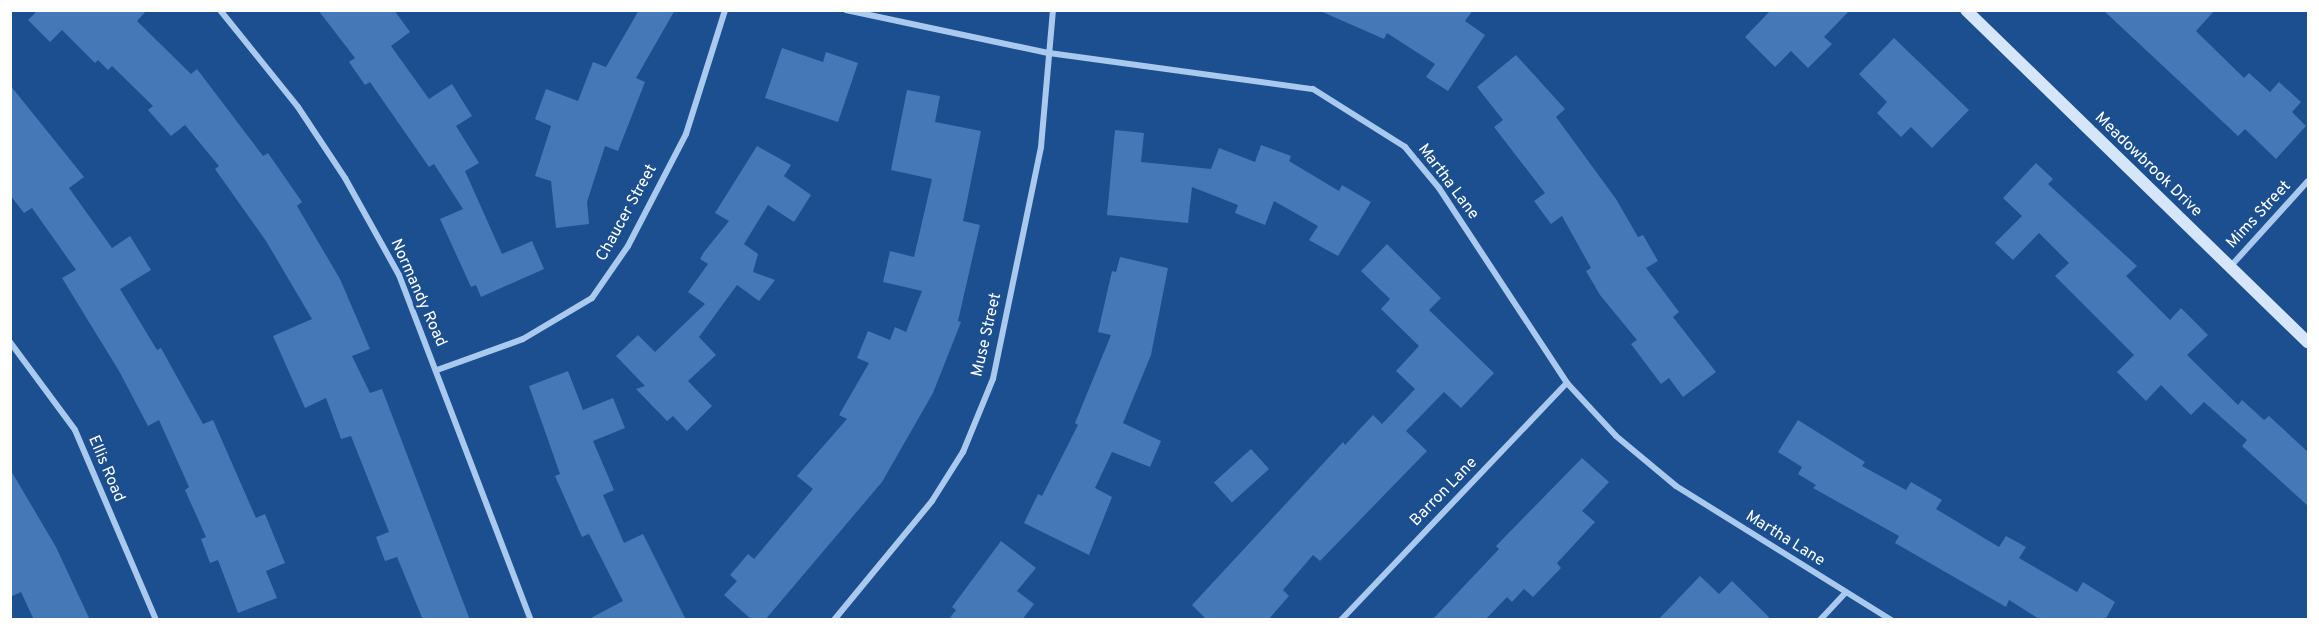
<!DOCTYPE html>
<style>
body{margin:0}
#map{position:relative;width:2319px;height:630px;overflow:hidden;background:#1b4f8f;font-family:Overpass,sans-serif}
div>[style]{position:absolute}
.building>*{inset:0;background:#4478b7;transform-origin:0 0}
.street>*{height:6px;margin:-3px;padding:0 3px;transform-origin:3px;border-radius:3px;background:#a9c9ee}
.secondary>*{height:12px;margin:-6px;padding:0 6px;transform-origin:6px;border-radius:6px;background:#d6e6fa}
span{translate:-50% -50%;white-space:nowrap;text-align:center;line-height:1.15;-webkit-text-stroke:5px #1b4f8f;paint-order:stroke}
.street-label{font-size:16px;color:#fff}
.frame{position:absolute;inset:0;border:12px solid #fff;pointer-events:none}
</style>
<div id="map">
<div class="building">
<div style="clip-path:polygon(38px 10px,147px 10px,137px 21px,191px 74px,197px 69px,263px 156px,268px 153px,302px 202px,297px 206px,340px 279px,370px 349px,352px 356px,370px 393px,382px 389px,470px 620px,423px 620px,397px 557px,385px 561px,376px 537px,389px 532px,351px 436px,341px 439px,326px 398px,305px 408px,273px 336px,312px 319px,266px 241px,215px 169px,219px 166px,185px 125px,171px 136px,148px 110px,153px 106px,112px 66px,108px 70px,98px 60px,95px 63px,62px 30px,50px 42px,28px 20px)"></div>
<div style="clip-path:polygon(318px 10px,394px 10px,410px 32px,391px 46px,429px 99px,452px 84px,472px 116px,456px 126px,479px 163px,465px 171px,502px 254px,532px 241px,544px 269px,481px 297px,476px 285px,471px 287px,440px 219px,463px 209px,434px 164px,429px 167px,370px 82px,365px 85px,349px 62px,355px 58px)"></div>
<div style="clip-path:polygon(639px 10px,675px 10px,636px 78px,645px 82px,618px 151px,605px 146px,587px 202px,589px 224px,556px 228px,551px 181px,535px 176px,551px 126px,535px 119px,546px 89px,578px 101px,593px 62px,606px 67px)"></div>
<div style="clip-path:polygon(1318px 10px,1473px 10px,1465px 21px,1485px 35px,1448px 91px,1426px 77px,1435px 64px,1387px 33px,1384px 39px)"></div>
<div style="clip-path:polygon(1771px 10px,1850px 10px,1824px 37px,1832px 44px,1808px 68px,1791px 51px,1775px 67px,1745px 37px)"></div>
<div style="clip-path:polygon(2103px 10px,2215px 10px,2196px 31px,2244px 78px,2249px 73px,2270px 92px,2279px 82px,2301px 102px,2292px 112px,2306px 126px,2276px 159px,2245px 129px,2238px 136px)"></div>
<div style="clip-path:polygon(1894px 38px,1969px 110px,1932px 148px,1911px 127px,1901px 137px,1877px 113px,1887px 102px,1859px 74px)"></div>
<div style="clip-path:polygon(782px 48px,823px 62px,826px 52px,858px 63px,838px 122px,765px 98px)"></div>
<div style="clip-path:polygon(1516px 55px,1565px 109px,1556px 117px,1616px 199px,1638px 237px,1643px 235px,1658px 261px,1646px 268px,1679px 312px,1673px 317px,1716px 372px,1683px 397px,1669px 378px,1661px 384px,1631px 344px,1637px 340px,1600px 295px,1586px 271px,1591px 268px,1562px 216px,1551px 224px,1534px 201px,1545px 193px,1494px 127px,1503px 120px,1477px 87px)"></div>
<div style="clip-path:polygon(10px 85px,84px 177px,69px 188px,112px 248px,130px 236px,151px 270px,120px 289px,157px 350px,161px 348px,203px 424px,213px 420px,256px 518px,265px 514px,285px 563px,266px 571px,277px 598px,238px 613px,218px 560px,210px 563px,201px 539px,206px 537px,185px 490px,189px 487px,159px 420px,148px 426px,119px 371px,62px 278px,76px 270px,32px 208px,24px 213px,10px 195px)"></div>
<div style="clip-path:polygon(907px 90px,940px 96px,935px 122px,981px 131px,963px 221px,980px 225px,958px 321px,961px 322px,933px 393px,882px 482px,765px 620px,752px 620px,724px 595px,737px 581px,730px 575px,748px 554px,754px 559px,813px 489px,797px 476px,847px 419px,839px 415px,869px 363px,857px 358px,868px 331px,890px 340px,895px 327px,906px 332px,922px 291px,883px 282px,890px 251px,914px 257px,932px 179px,891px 170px)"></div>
<div style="clip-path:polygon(1115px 130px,1144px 133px,1141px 162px,1211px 169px,1219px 148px,1255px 162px,1261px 145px,1291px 156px,1289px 161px,1339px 191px,1342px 185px,1371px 202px,1338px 256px,1309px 240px,1318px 226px,1274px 201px,1265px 225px,1235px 213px,1238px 205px,1192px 187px,1188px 223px,1107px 215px)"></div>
<div style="clip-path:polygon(757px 146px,791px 165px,784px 176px,811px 195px,794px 222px,768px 205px,744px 244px,758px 254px,753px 272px,775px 280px,759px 301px,737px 285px,699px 337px,716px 355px,688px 381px,712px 406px,687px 431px,673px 416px,667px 421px,636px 389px,645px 386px,616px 356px,638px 335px,655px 352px,705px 304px,688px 292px,708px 264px,700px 259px,704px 252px,729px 221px,715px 213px)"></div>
<div style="clip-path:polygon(2036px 163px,2053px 179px,2048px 184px,2137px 266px,2126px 276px,2170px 320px,2181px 308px,2208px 335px,2187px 355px,2238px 405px,2242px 400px,2264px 420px,2269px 416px,2308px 452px,2308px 506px,2242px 446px,2247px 440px,2204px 402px,2191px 415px,2161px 385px,2146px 401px,2117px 372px,2134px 355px,2055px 276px,2069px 263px,2039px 233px,2013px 260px,1995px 243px,2022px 216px,2003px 198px)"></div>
<div style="clip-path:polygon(1387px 244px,1441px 298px,1429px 310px,1494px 373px,1461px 408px,1444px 392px,1406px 431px,1427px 451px,1320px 561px,1313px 555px,1283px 590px,1289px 596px,1268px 620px,1207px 620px,1192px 605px,1343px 442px,1345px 445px,1373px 415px,1382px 424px,1415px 389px,1396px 371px,1419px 346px,1381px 309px,1390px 299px,1361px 271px)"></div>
<div style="clip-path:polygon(1120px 257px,1168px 268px,1151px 355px,1123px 423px,1161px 441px,1150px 467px,1112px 452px,1095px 488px,1112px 497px,1089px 555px,1024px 523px,1038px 494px,1042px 496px,1078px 425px,1075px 423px,1111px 335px,1098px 332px,1112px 271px,1116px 272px)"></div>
<div style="clip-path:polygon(568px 371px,583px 410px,613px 398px,625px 428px,593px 441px,614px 490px,603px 495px,624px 543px,643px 534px,686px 620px,587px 620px,623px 601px,589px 534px,582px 537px,555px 476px,560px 474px,529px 386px)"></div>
<div style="clip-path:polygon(1798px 420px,1865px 462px,1862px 466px,1906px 490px,1911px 482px,1942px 500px,1936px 509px,1999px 547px,2006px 536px,2026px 547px,2019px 558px,2077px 592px,2083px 582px,2115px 602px,2105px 620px,2041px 620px,2009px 600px,2006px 607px,1895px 543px,1899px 536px,1813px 488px,1816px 485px,1798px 474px,1802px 467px,1778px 452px)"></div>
<div style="left:1251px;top:449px;width:27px;height:50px;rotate:48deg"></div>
<div style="clip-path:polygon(1582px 458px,1609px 482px,1582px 511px,1595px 522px,1557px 563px,1561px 568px,1533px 597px,1524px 589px,1512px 602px,1507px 597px,1485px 620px,1432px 620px,1499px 549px,1496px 546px)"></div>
<div style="clip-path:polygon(10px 469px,56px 547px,90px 620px,34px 620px,21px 592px,10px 597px)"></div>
<div style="clip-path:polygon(1001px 541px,1036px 568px,1017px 591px,1034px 604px,1022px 620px,948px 620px,956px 610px,952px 607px)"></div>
<div style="clip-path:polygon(1700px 576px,1719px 594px,1732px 581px,1772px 620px,1658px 620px)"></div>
</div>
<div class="street">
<div style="left:220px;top:10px;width:124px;rotate:51.2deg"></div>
<div style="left:298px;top:107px;width:85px;rotate:56.5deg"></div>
<div style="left:345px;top:178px;width:111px;rotate:60.9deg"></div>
<div style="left:399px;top:275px;width:369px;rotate:69.1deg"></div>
<div style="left:846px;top:10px;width:208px;rotate:12deg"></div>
<div style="left:1049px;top:53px;width:266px;rotate:7.8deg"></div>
<div style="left:1313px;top:89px;width:109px;rotate:32.2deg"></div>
<div style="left:1405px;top:147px;width:53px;rotate:50.3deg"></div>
<div style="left:1439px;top:188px;width:233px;rotate:56.7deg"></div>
<div style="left:1567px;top:383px;width:72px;rotate:47.2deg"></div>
<div style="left:1616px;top:436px;width:78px;rotate:39.8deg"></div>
<div style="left:1676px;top:486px;width:253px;rotate:31.9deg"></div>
<div style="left:2230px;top:267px;width:116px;rotate:-47.8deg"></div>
<div style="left:10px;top:342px;width:109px;rotate:53.5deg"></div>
<div style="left:75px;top:430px;width:207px;rotate:66.9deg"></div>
<div style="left:437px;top:370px;width:91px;rotate:-19.8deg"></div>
<div style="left:523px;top:339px;width:80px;rotate:-30.7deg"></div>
<div style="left:592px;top:298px;width:63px;rotate:-55.3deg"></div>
<div style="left:628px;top:246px;width:126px;rotate:-62.6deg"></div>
<div style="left:686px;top:134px;width:130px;rotate:-72.5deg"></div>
<div style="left:834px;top:620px;width:154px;rotate:-50.5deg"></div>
<div style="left:932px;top:501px;width:58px;rotate:-57.7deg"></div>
<div style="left:963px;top:452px;width:79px;rotate:-67.7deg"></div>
<div style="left:993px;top:379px;width:237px;rotate:-78.3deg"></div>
<div style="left:1041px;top:147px;width:138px;rotate:-85deg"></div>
<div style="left:1341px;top:620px;width:327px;rotate:-46.4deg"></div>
<div style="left:1820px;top:620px;width:37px;rotate:-47deg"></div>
</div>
<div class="secondary">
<div style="left:1966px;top:10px;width:477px;rotate:44.2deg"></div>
</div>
<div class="street-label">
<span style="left:2148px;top:165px;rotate:44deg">Meadowbrook Drive</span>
<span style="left:1448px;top:182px;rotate:53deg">Martha Lane</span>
<span style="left:627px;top:213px;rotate:-61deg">Chaucer Street</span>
<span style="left:2259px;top:215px;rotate:-47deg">Mims Street</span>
<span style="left:418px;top:293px;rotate:66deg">Normandy Road</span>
<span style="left:987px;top:335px;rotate:-77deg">Muse Street</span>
<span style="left:106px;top:469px;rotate:67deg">Ellis Road</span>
<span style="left:1444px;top:492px;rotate:-46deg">Barron Lane</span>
<span style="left:1785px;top:539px;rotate:32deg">Martha Lane</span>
</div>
<div class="frame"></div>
</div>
